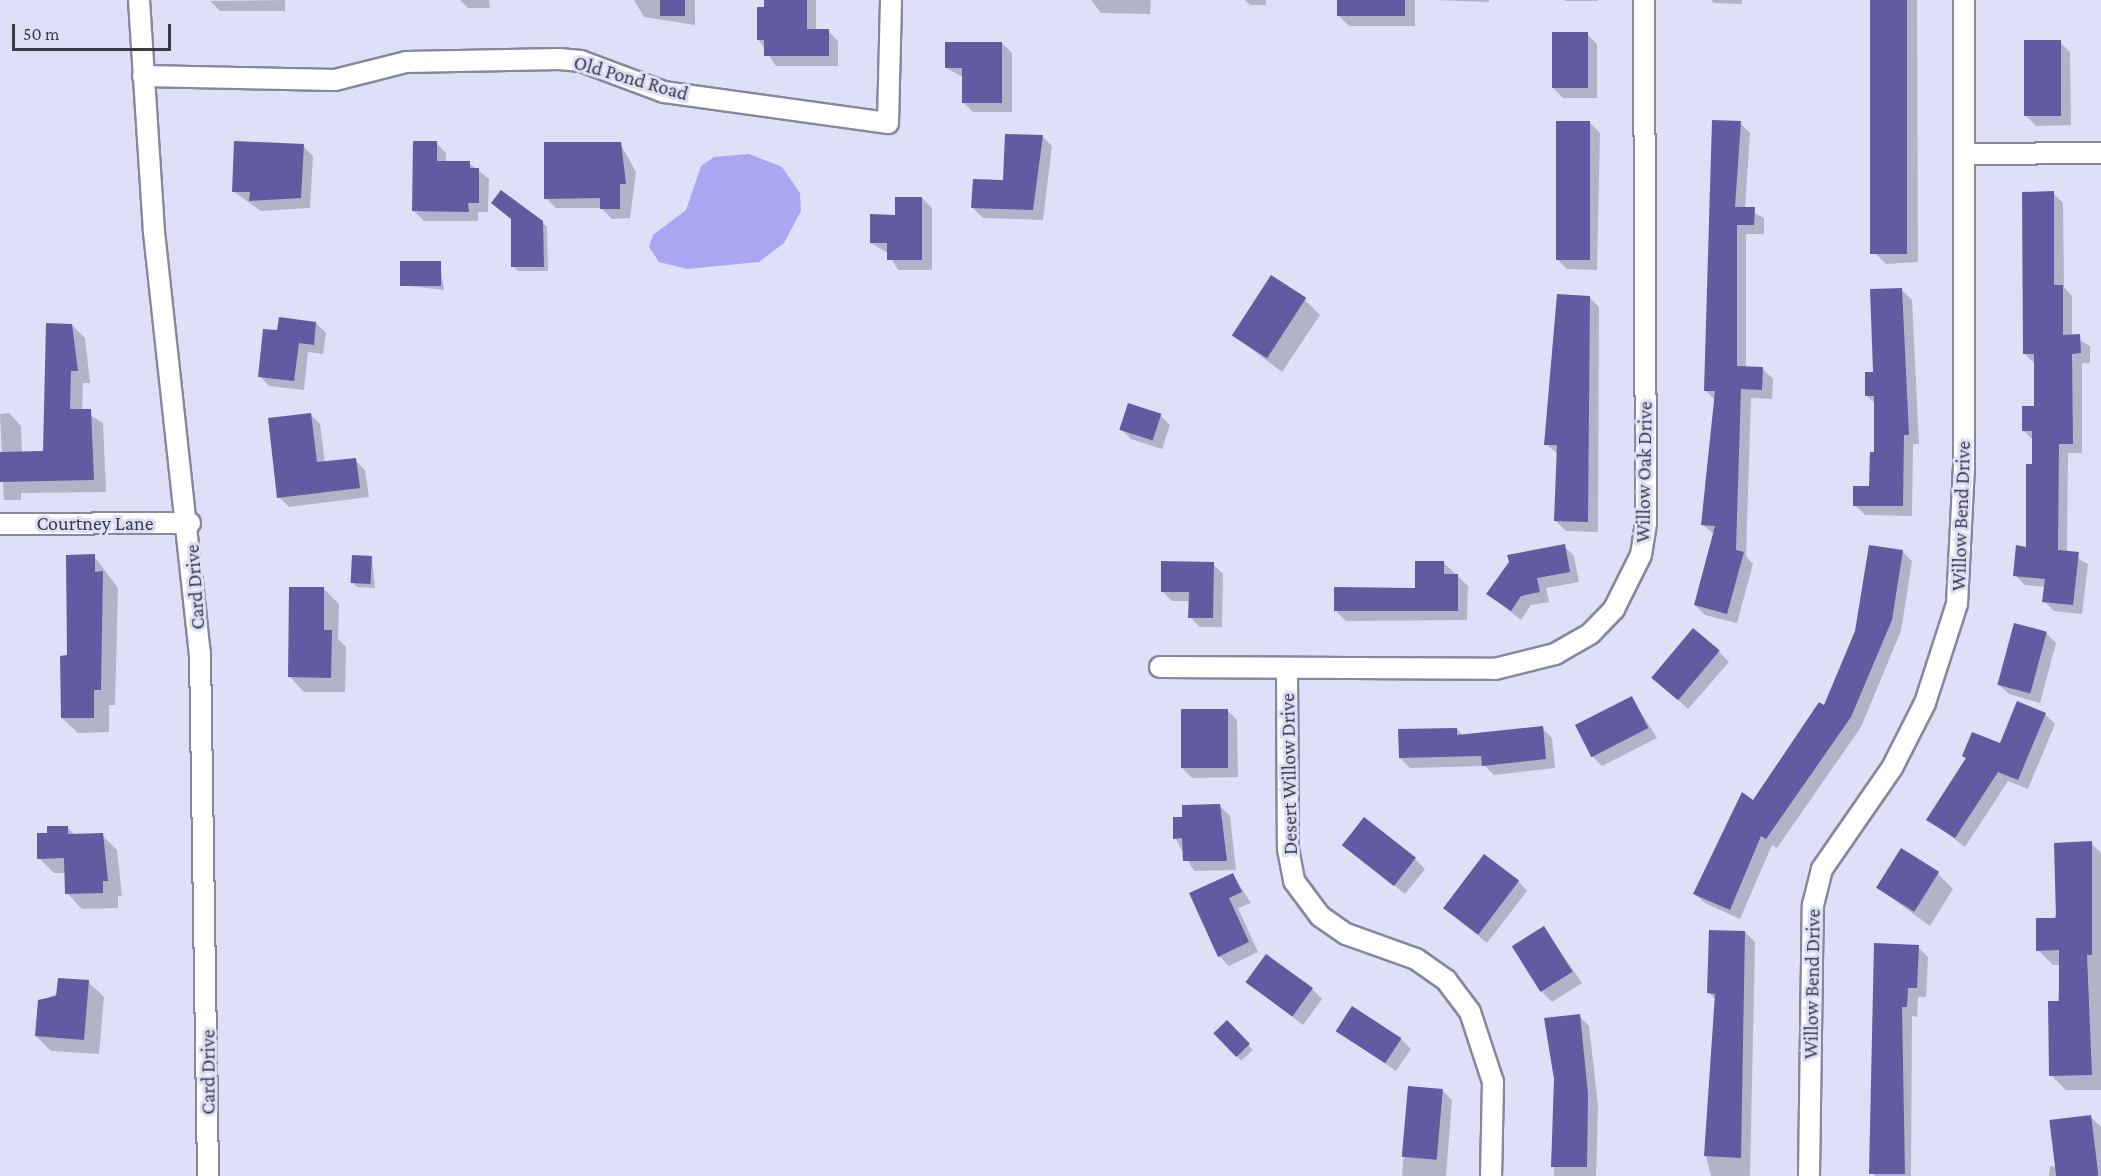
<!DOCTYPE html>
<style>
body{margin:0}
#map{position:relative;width:2101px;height:1176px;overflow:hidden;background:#dfe0f8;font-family:"Crimson Pro",serif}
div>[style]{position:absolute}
.water>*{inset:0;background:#a9a7f2}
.shadow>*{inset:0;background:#0003;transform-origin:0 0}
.building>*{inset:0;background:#615ca1;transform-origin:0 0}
.roads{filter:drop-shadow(2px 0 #87879d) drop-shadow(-2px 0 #87879d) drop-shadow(0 2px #87879d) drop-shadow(0 -2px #87879d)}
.minor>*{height:20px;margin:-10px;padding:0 10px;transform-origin:10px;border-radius:10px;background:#fff}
span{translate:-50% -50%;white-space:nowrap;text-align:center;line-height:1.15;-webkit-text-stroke:6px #dfe0f8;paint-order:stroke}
.street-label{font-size:20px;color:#3b3b45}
.scale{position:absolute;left:12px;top:24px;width:159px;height:27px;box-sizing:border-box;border:3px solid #3b3b45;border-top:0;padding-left:8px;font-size:18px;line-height:21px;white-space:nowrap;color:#3b3b45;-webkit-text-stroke:4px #dfe0f8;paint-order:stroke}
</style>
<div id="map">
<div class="water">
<div style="clip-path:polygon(749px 154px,782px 167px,800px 193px,801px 211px,784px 243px,759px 262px,687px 269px,659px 262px,649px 247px,653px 235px,686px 210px,701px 166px,714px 157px)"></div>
</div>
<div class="shadow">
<div style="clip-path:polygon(285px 0,285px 11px,220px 11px,210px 1px)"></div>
<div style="clip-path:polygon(460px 0,489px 0,490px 8px,468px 8px)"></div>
<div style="clip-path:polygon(634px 0,695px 0,695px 25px,644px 17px)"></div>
<div style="clip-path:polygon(766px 0,816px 0,816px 31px,828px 31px,838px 41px,838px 66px,776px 66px,758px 39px)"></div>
<div style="clip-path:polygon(1091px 0,1151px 0,1150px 14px,1101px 13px)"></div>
<div style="clip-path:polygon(1245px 0,1266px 0,1266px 5px,1250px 5px)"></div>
<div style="clip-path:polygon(1339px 0,1415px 0,1415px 26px,1349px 26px,1339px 16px)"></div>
<div style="clip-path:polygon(1433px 0,1489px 0,1489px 2px)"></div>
<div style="left:1565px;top:0;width:33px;height:1px"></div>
<div style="clip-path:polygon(1711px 0,1742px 0,1742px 4px,1714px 3px)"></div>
<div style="clip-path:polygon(1872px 0,1917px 0,1918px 262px,1886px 264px,1876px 254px)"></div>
<div style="clip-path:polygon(1587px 34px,1597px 44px,1597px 98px,1563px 98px,1553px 88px)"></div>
<div style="clip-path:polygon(2060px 42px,2070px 52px,2071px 125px,2036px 126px,2026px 116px)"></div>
<div style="clip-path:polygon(1002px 43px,1012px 53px,1012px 112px,973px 112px,963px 102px,963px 77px,946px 68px)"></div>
<div style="clip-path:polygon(1590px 123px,1600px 133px,1597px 270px,1567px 269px,1557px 259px)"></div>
<div style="clip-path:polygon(1740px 123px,1750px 133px,1745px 208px,1764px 218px,1764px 234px,1746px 234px,1746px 368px,1763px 369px,1773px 379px,1772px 399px,1751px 398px,1746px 556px,1753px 564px,1737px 623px,1705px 615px,1695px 605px,1715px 535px,1703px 525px,1715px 400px,1705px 390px)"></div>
<div style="clip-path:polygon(1042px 136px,1052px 146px,1043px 220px,983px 218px,973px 208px,1004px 182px)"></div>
<div style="clip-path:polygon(436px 143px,446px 153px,446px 163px,469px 163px,489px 179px,488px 212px,478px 212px,478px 221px,424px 221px,414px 211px)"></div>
<div style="clip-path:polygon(620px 143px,636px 172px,630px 218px,612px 219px,601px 208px,556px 208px,546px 198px)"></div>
<div style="clip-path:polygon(303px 146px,313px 156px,310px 208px,261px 211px,233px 191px)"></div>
<div style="clip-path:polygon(2053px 193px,2063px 203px,2064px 287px,2072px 296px,2072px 336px,2090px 346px,2090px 363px,2082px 363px,2082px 453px,2068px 453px,2067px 552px,2088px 564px,2082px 614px,2054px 611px,2044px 601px,2046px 587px,2025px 585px,2015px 575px,2027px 548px,2034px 465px,2034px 441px,2024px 431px,2036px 407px,2034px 363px,2024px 353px)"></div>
<div style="clip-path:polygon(922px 198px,932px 208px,932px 270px,898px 270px,888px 253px,871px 243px)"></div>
<div style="clip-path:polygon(542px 222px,547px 227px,548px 271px,518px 271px,513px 266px)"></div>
<div style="clip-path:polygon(440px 263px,444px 290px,401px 285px)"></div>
<div style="clip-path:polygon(1902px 290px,1912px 300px,1919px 444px,1913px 444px,1912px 516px,1865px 515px,1855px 505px,1870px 488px,1876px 453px,1875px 404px,1867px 396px)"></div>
<div style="clip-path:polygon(1589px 297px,1599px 307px,1598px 532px,1566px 531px,1556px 521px,1558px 454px,1546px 444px)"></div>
<div style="clip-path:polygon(1305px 300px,1320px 315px,1282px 372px,1233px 335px)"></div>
<div style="clip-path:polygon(316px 323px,326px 333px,323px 354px,308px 352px,304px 390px,269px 386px,260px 376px,278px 332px)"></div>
<div style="clip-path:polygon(72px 325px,85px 338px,90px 383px,83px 383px,82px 410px,103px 423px,106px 492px,21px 493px,21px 500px,4px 500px,0 414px,9px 413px,21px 426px,22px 453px,44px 452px)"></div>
<div style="clip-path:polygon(310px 414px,320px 424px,325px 463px,355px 460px,365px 470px,369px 497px,289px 507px,279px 497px)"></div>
<div style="clip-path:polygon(1160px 415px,1170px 425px,1162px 449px,1131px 439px,1121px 429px)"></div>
<div style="clip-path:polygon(1564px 546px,1574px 556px,1579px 582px,1546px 588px,1549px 602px,1531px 605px,1521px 620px,1488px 594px)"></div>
<div style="clip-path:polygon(1902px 551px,1912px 561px,1901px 631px,1861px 727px,1777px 848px,1772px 845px,1740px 919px,1705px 903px,1695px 894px,1754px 802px,1825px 708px)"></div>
<div style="clip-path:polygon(94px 556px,118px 588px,115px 705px,109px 705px,109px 732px,78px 733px,62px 718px,69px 657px)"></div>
<div style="clip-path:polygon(372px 558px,375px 588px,357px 587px,353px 583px)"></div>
<div style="clip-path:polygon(1443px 562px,1468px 586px,1467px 620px,1346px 621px,1336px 611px,1416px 590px)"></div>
<div style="clip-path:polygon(1213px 564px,1223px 574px,1222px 627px,1200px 627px,1190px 617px,1190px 601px,1172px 601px,1162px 591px)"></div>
<div style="clip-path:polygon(324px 589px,339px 604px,338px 639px,346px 647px,345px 692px,304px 692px,289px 676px)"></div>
<div style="clip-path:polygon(2046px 633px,2056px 643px,2040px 703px,2009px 694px,1999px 685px)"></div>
<div style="clip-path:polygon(1719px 652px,1729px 662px,1688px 709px,1653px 677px)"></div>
<div style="clip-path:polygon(1632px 698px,1657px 738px,1602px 766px,1592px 756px)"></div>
<div style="clip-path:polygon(1227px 710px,1237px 720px,1238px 777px,1192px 778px,1182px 768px)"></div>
<div style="clip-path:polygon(2045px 714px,2055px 724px,2028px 789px,2008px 781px,1965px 847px,1928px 819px,1967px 760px,1963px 756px,2001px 745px)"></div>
<div style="clip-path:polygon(1542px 728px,1552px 738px,1555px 768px,1494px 775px,1485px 766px,1410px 768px,1400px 758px,1457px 729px,1463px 736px)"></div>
<div style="clip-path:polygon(1220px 806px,1230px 816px,1236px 870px,1194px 871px,1175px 838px,1184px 818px)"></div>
<div style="clip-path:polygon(67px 827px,75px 835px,102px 835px,117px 850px,122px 896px,118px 896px,118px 908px,82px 909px,67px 893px,66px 873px,54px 873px,39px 858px,49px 834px)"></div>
<div style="clip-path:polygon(2091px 843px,2101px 853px,2101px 1090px,2066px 1090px,2051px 1075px,2061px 965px,2053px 965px,2038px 950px)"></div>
<div style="clip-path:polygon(1344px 845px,1415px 859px,1425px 869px,1405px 894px)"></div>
<div style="clip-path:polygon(1938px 874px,1953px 889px,1930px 926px,1878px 888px)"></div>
<div style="clip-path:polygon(1233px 875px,1251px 903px,1238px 908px,1258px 952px,1229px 966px,1219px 956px)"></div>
<div style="clip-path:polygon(1518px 881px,1527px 891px,1487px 943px,1445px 908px)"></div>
<div style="clip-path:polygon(1544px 928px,1582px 983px,1552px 1002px,1542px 992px)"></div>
<div style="clip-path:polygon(1745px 932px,1755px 942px,1750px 1176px,1711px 1176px,1706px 1156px,1716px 1000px,1709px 993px)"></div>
<div style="clip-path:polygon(1875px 945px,1918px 947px,1928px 957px,1926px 997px,1918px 997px,1917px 1017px,1912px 1016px,1911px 1176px,1874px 1176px)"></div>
<div style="clip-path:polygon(88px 982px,104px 997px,99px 1054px,51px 1051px,36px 1036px,49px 997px)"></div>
<div style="clip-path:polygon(1247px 982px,1312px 989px,1322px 999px,1303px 1025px)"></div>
<div style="clip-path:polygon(1579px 1016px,1589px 1026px,1598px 1105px,1596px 1176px,1554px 1176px,1555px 1079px)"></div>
<div style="left:1227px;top:1022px;width:38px;height:16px;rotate:47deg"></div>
<div style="clip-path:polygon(1338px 1031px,1401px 1039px,1411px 1049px,1396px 1071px)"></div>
<div style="clip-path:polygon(1409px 1088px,1442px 1090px,1452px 1100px,1446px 1176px,1402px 1176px)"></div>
<div style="clip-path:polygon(2090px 1116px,2101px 1127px,2101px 1176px,2049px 1176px,2050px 1166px,2057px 1167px)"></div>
</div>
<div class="building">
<div style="left:660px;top:0;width:25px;height:16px"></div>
<div style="clip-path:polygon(764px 0,807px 0,807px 29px,829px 29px,829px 56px,764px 56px,764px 40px,757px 40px,757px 7px,764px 7px)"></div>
<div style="left:1337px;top:0;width:68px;height:16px"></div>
<div style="left:1870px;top:0;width:37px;height:254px"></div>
<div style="left:1552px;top:32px;width:36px;height:56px"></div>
<div style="left:2024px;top:40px;width:37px;height:76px"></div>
<div style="clip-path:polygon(945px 42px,1002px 42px,1002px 103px,962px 103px,962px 68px,945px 68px)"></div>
<div style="clip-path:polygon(1712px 120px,1741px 121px,1735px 207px,1755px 207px,1754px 225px,1737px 225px,1737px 366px,1763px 367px,1762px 390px,1741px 389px,1736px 550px,1744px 552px,1727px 614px,1694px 605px,1715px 526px,1701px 525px,1715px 391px,1704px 391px)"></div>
<div style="left:1556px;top:121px;width:34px;height:139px"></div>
<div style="clip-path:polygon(1005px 134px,1043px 135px,1033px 210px,971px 208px,973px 179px,1003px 180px)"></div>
<div style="clip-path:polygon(234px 141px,304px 144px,301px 198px,249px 201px,250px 192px,232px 192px)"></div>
<div style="clip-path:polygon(413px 141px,437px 141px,437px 161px,470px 161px,470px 168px,479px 168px,479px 203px,468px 203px,469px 212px,412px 211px)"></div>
<div style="clip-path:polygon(544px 142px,621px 142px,626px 184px,620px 184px,620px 209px,600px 209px,600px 198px,544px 199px)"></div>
<div style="clip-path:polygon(501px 190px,543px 221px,544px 267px,511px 267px,511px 219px,491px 203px)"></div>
<div style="clip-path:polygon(2054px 191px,2054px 285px,2063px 285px,2063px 335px,2080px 334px,2081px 353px,2072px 354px,2073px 444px,2059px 444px,2058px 550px,2079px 552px,2073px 605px,2042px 602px,2045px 579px,2013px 576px,2016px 545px,2026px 547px,2026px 464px,2032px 464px,2032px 431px,2022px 431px,2022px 406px,2034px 406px,2034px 354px,2023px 354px,2022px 192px)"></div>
<div style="clip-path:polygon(895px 197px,922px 197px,922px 260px,887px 260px,887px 243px,870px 243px,870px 214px,895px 215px)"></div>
<div style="left:400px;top:261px;width:41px;height:25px"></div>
<div style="left:1271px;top:275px;width:42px;height:72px;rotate:33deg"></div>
<div style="clip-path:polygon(1902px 288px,1909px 435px,1904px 435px,1903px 506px,1853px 506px,1853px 486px,1869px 486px,1870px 452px,1874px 452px,1874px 396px,1865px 396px,1865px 372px,1873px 372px,1870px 289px)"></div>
<div style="clip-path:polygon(1557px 294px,1590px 296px,1588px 522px,1554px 521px,1557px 445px,1544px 445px)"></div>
<div style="clip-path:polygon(279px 317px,316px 322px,314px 345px,299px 343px,294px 381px,258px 377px,263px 329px,277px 330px)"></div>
<div style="clip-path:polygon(46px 323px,72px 324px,78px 371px,71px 371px,70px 409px,91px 409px,94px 480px,0 482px,0 452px,43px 451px)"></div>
<div style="left:1128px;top:403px;width:35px;height:28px;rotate:18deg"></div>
<div style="clip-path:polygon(311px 413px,317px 462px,356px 458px,360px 488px,277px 498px,268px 418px)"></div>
<div style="clip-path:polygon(1565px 544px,1570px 572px,1537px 578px,1540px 592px,1521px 596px,1511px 611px,1486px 594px,1509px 562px,1507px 555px)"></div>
<div style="clip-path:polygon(1869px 545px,1903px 550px,1892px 620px,1851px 717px,1766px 839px,1761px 836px,1730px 910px,1693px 894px,1742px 792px,1753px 800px,1819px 702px,1824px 705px,1855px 631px)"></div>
<div style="clip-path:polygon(95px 554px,95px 572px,103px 571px,101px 690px,94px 690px,94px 718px,61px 718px,60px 656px,67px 655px,66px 555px)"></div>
<div style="left:352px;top:555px;width:20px;height:28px;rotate:3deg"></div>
<div style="clip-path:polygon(1161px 561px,1214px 562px,1213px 618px,1188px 618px,1189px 592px,1161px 592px)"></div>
<div style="clip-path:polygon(1415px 561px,1444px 561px,1444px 574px,1458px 574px,1458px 611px,1334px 611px,1334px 587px,1415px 588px)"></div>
<div style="clip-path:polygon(289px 587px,324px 587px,324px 630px,332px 630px,331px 678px,288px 677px)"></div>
<div style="left:2014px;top:623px;width:34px;height:64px;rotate:15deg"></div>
<div style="left:1693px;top:628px;width:35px;height:65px;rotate:40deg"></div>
<div style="left:1632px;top:696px;width:36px;height:64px;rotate:63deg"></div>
<div style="clip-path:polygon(2017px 701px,2046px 713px,2018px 780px,1998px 772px,1955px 838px,1926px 820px,1966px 758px,1962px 756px,1972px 732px,2000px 743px)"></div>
<div style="left:1181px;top:709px;width:47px;height:59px"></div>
<div style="clip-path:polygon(1543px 726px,1546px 759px,1482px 766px,1481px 756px,1399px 758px,1398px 729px,1457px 728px,1457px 735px)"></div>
<div style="clip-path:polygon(1220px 804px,1227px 861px,1183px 861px,1182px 838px,1173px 839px,1173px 817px,1182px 817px,1182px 805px)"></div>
<div style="left:1364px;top:817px;width:66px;height:36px;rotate:38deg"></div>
<div style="clip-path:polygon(47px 826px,68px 826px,68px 834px,103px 833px,108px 881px,103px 881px,103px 893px,65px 894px,64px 858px,37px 859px,37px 833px,47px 833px)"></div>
<div style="clip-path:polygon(2092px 841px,2092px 955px,2087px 955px,2092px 1075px,2049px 1076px,2048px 1001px,2059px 1001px,2059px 950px,2036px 951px,2036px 918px,2056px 918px,2054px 843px)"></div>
<div style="left:1901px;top:848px;width:45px;height:47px;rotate:32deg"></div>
<div style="left:1484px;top:854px;width:44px;height:68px;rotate:37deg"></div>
<div style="clip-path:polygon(1233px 873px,1242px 892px,1229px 898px,1249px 942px,1218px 957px,1189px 893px)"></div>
<div style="left:1544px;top:926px;width:54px;height:38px;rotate:58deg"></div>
<div style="clip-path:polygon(1709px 930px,1745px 931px,1741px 1158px,1704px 1156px,1715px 994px,1707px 993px)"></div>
<div style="clip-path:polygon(1874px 943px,1919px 945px,1917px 988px,1908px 988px,1907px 1007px,1902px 1007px,1905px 1174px,1869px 1174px)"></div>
<div style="left:1266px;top:954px;width:58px;height:35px;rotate:36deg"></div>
<div style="clip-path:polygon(58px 978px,89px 980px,84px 1040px,35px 1036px,38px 1000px,56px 996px)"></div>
<div style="left:1352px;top:1006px;width:59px;height:30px;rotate:33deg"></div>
<div style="clip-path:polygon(1580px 1014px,1588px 1094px,1587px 1167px,1551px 1167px,1554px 1079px,1544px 1018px)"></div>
<div style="left:1227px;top:1020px;width:33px;height:19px;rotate:46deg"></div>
<div style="left:1408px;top:1086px;width:35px;height:71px;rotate:5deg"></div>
<div style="left:2091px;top:1115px;width:61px;height:42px;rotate:83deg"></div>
</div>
<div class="roads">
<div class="minor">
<div style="left:139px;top:0;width:232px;rotate:86.3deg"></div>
<div style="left:154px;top:232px;width:424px;rotate:83.8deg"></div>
<div style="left:200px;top:653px;width:523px;rotate:89.12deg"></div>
<div style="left:143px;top:76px;width:192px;rotate:1.2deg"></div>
<div style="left:335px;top:80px;width:73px;rotate:-14.2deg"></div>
<div style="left:406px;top:62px;width:153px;rotate:-1.1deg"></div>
<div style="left:559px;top:59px;width:22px;rotate:5deg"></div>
<div style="left:581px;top:61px;width:89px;rotate:20.5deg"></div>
<div style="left:664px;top:92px;width:226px;rotate:7.9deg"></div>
<div style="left:888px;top:123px;width:123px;rotate:-88.6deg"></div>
<div style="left:1965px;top:154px;width:136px;rotate:-0.4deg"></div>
<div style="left:0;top:524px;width:190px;rotate:-0.3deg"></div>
<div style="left:1160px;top:667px;width:335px;rotate:0.3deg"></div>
<div style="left:1495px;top:669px;width:62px;rotate:-14deg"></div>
<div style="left:1555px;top:654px;width:40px;rotate:-29.7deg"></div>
<div style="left:1590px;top:634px;width:35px;rotate:-46deg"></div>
<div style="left:1614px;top:609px;width:60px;rotate:-63.4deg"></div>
<div style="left:1641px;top:555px;width:33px;rotate:-81deg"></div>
<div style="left:1646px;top:522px;width:522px;rotate:-90.22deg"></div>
<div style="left:1287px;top:669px;width:180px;rotate:89.7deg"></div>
<div style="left:1288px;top:849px;width:33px;rotate:79deg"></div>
<div style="left:1294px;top:881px;width:44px;rotate:53.4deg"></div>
<div style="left:1320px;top:916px;width:32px;rotate:35deg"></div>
<div style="left:1346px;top:934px;width:74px;rotate:19.7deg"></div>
<div style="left:1416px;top:959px;width:37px;rotate:35deg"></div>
<div style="left:1446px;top:980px;width:40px;rotate:53deg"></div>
<div style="left:1470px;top:1012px;width:74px;rotate:71.8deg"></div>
<div style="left:1493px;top:1082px;width:94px;rotate:91.2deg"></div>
<div style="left:1809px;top:1176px;width:271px;rotate:-89.2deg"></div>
<div style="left:1813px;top:905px;width:37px;rotate:-76deg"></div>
<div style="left:1822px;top:869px;width:123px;rotate:-55.3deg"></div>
<div style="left:1892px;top:768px;width:73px;rotate:-63.1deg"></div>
<div style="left:1925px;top:703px;width:104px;rotate:-72.1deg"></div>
<div style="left:1957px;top:604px;width:136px;rotate:-87.1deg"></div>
<div style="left:1964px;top:468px;width:468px;rotate:-90deg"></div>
</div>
</div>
<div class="street-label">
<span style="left:631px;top:78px;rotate:16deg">Old Pond Road</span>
<span style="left:1644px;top:472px;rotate:-89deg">Willow Oak Drive</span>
<span style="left:1961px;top:516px;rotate:-88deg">Willow Bend Drive</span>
<span style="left:95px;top:523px">Courtney Lane</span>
<span style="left:195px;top:587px;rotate:-94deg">Card Drive</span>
<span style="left:1289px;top:774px;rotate:-91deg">Desert Willow Drive</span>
<span style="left:1812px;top:984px;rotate:-89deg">Willow Bend Drive</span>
<span style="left:208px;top:1072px;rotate:-90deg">Card Drive</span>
</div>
<div class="scale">50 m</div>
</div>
